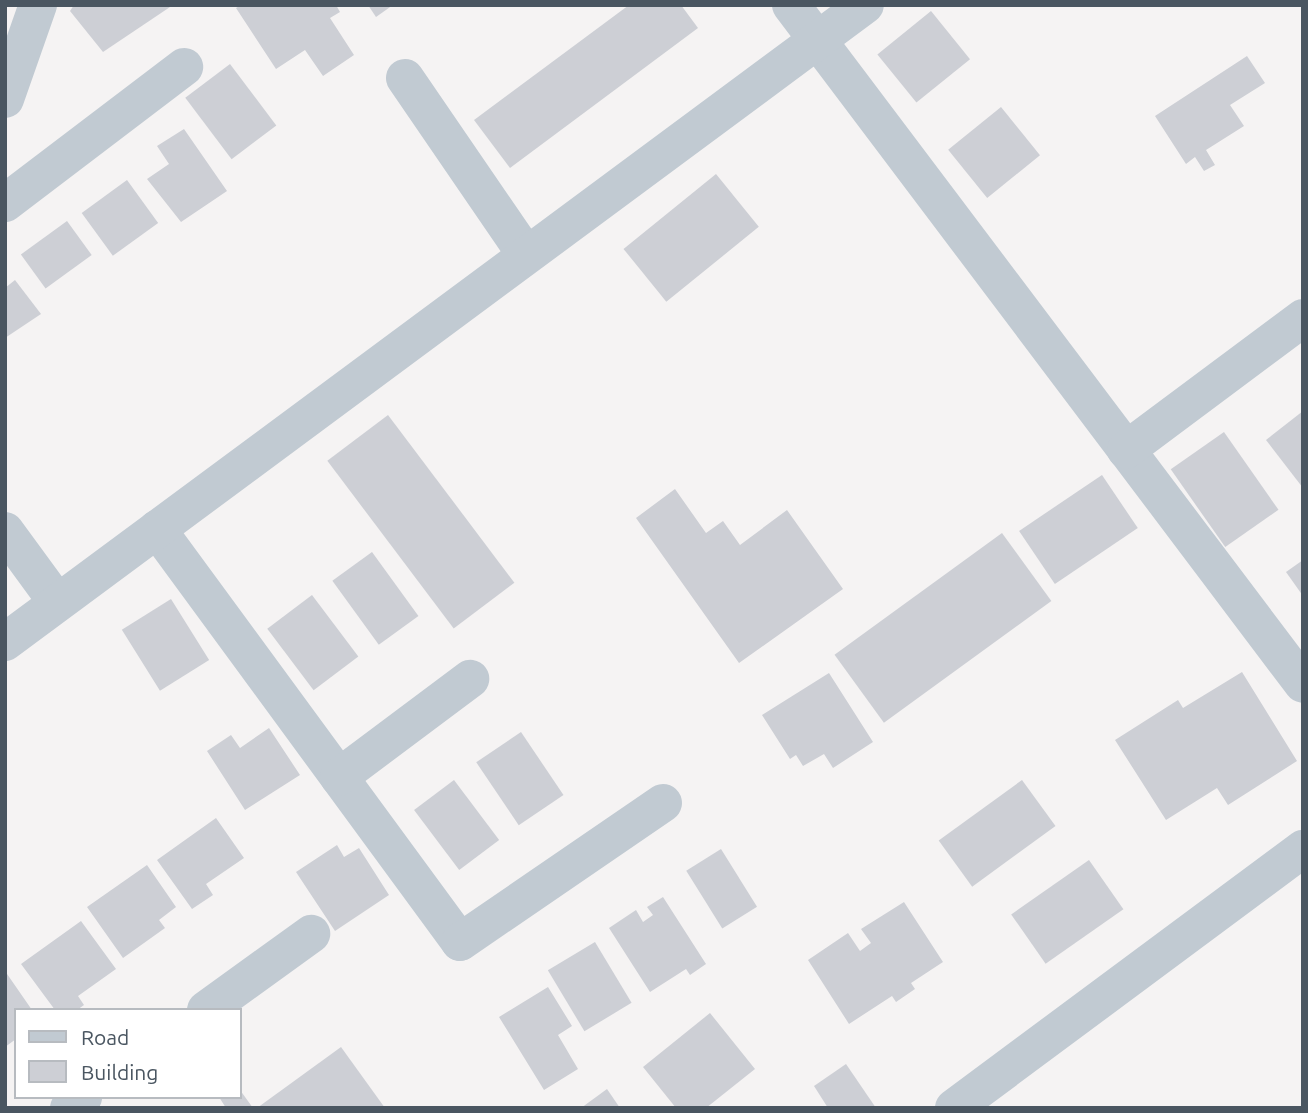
<!DOCTYPE html>
<style>
body{margin:0}
#map{position:relative;width:1308px;height:1113px;overflow:hidden;background:#f5f3f3;font-family:Ubuntu,sans-serif}
div>[style]{position:absolute}
.building>*{inset:0;background:#cdcfd5;transform-origin:0 0}
.minor>*{height:38px;margin:-19px;padding:0 19px;transform-origin:19px;border-radius:19px;background:#c1cad2}
span{translate:-50% -50%;white-space:nowrap;text-align:center;line-height:1.15;-webkit-text-stroke:7px #fff;paint-order:stroke}
.frame{position:absolute;inset:0;border:7px solid #4a5661;pointer-events:none}
.legend{position:absolute;left:14px;top:1008px;width:228px;height:91px;box-sizing:border-box;background:#fff;border:2px solid #b7bbc0;margin:0;padding:9px 12px;list-style:none;font-size:21px;color:#4a5661}
.legend li{display:flex;align-items:center;gap:14px;height:35px}
.legend b{width:35px;border:2px solid #b7bbc0}
</style>
<div id="map">
<div class="building">
<div style="clip-path:polygon(74px 5px,173px 5px,103px 52px,70px 11px)"></div>
<div style="clip-path:polygon(241px 5px,336px 5px,340px 12px,330px 18px,354px 55px,323px 76px,305px 50px,276px 69px,236px 8px)"></div>
<div style="clip-path:polygon(368px 5px,393px 5px,376px 17px)"></div>
<div style="clip-path:polygon(629px 5px,681px 5px,698px 28px,510px 168px,474px 120px)"></div>
<div style="left:931px;top:11px;width:62px;height:69px;rotate:51deg"></div>
<div style="clip-path:polygon(1247px 56px,1265px 83px,1230px 105px,1244px 126px,1206px 150px,1215px 165px,1204px 171px,1195px 157px,1186px 164px,1155px 116px)"></div>
<div style="left:230px;top:64px;width:77px;height:56px;rotate:53deg"></div>
<div style="left:1001px;top:107px;width:62px;height:68px;rotate:51deg"></div>
<div style="clip-path:polygon(184px 129px,227px 191px,181px 222px,147px 179px,169px 164px,157px 146px)"></div>
<div style="left:716px;top:174px;width:68px;height:119px;rotate:51deg"></div>
<div style="left:127px;top:180px;width:53px;height:56px;rotate:54deg"></div>
<div style="left:67px;top:221px;width:42px;height:57px;rotate:54deg"></div>
<div style="clip-path:polygon(15px 280px,41px 314px,5px 338px,5px 288px)"></div>
<div style="clip-path:polygon(1303px 411px,1303px 488px,1266px 440px)"></div>
<div style="left:388px;top:415px;width:210px;height:76px;rotate:53deg"></div>
<div style="left:1224px;top:432px;width:95px;height:65px;rotate:55deg"></div>
<div style="left:1102px;top:475px;width:64px;height:100px;rotate:56deg"></div>
<div style="clip-path:polygon(675px 489px,706px 533px,723px 521px,740px 545px,787px 510px,843px 589px,739px 663px,636px 518px)"></div>
<div style="left:1002px;top:533px;width:84px;height:207px;rotate:54deg"></div>
<div style="left:372px;top:552px;width:79px;height:49px;rotate:54deg"></div>
<div style="clip-path:polygon(1303px 560px,1303px 596px,1286px 572px)"></div>
<div style="left:312px;top:595px;width:77px;height:56px;rotate:53deg"></div>
<div style="left:171px;top:599px;width:72px;height:58px;rotate:58deg"></div>
<div style="clip-path:polygon(1242px 672px,1297px 761px,1228px 805px,1217px 788px,1166px 820px,1115px 740px,1178px 700px,1183px 708px)"></div>
<div style="clip-path:polygon(829px 673px,873px 742px,833px 768px,824px 754px,803px 766px,796px 755px,790px 759px,762px 715px)"></div>
<div style="clip-path:polygon(269px 728px,300px 775px,245px 810px,207px 751px,231px 735px,240px 748px)"></div>
<div style="left:521px;top:732px;width:76px;height:54px;rotate:56deg"></div>
<div style="left:454px;top:780px;width:75px;height:50px;rotate:53deg"></div>
<div style="left:1022px;top:780px;width:57px;height:103px;rotate:54deg"></div>
<div style="clip-path:polygon(216px 818px,244px 858px,206px 884px,213px 895px,192px 909px,157px 860px)"></div>
<div style="clip-path:polygon(337px 845px,344px 857px,359px 848px,389px 895px,335px 931px,296px 872px)"></div>
<div style="left:721px;top:849px;width:68px;height:41px;rotate:58deg"></div>
<div style="left:1089px;top:860px;width:60px;height:95px;rotate:55deg"></div>
<div style="clip-path:polygon(147px 865px,176px 907px,159px 920px,165px 928px,123px 958px,87px 907px)"></div>
<div style="clip-path:polygon(663px 897px,706px 964px,690px 975px,686px 969px,650px 992px,609px 928px,636px 910px,643px 922px,653px 915px,647px 907px)"></div>
<div style="clip-path:polygon(904px 902px,943px 962px,911px 983px,915px 989px,896px 1002px,892px 996px,849px 1024px,808px 960px,848px 933px,860px 951px,871px 943px,861px 929px)"></div>
<div style="clip-path:polygon(81px 921px,116px 969px,78px 996px,84px 1005px,77px 1010px,55px 1010px,21px 964px)"></div>
<div style="left:595px;top:942px;width:71px;height:55px;rotate:59deg"></div>
<div style="clip-path:polygon(5px 971px,32px 1010px,16px 1010px,16px 1039px,5px 1047px)"></div>
<div style="clip-path:polygon(548px 987px,572px 1026px,558px 1035px,578px 1069px,544px 1090px,499px 1017px)"></div>
<div style="clip-path:polygon(710px 1013px,755px 1069px,706px 1108px,676px 1108px,643px 1067px)"></div>
<div style="clip-path:polygon(341px 1047px,385px 1108px,257px 1108px)"></div>
<div style="clip-path:polygon(846px 1064px,876px 1108px,828px 1108px,814px 1086px)"></div>
<div style="clip-path:polygon(607px 1089px,620px 1108px,581px 1108px)"></div>
<div style="clip-path:polygon(240px 1090px,253px 1108px,226px 1108px,219px 1097px,240px 1097px)"></div>
</div>
<div class="minor">
<div style="left:791px;top:5px;width:850px;rotate:52.98deg"></div>
<div style="left:405px;top:78px;width:214px;rotate:55.6deg"></div>
<div style="left:5px;top:99px;width:100px;rotate:-70.7deg"></div>
<div style="left:5px;top:203px;width:225px;rotate:-37.2deg"></div>
<div style="left:1126px;top:450px;width:221px;rotate:-36.7deg"></div>
<div style="left:157px;top:529px;width:512px;rotate:53.73deg"></div>
<div style="left:460px;top:942px;width:246px;rotate:-34.4deg"></div>
<div style="left:5px;top:531px;width:88px;rotate:53.8deg"></div>
<div style="left:5px;top:642px;width:1070px;rotate:-36.53deg"></div>
<div style="left:339px;top:777px;width:164px;rotate:-36.8deg"></div>
<div style="left:206px;top:1010px;width:130px;rotate:-35.9deg"></div>
<div style="left:69px;top:1108px;width:18px;rotate:-38deg"></div>
<div style="left:954px;top:1108px;width:435px;rotate:-36.6deg"></div>
</div>
<div class="frame"></div>
<ul class="legend">
<li><b style="height:9px;background:#c1cad2"></b>Road</li>
<li><b style="height:19px;background:#cdcfd5"></b>Building</li>
</ul>
</div>
